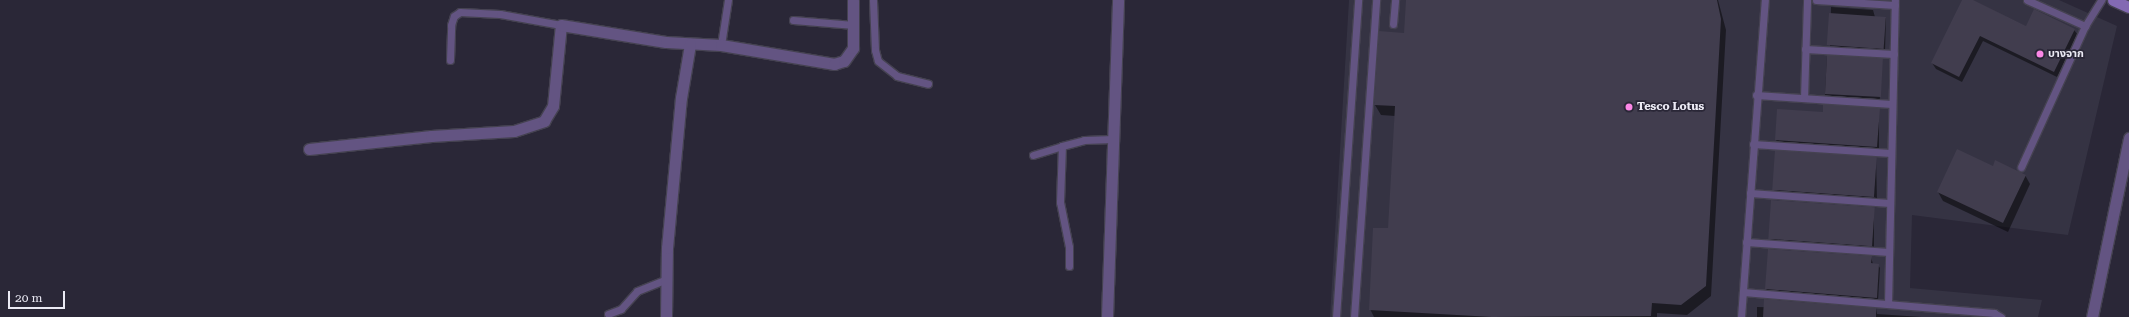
<!DOCTYPE html>
<meta charset="utf-8">
<style>
body{margin:0}
#map{position:relative;width:2129px;height:317px;overflow:hidden;background:#2a2737;font-family:"Roboto Serif","Noto Sans Thai",serif}
div>[style]{position:absolute}
.commercial>*{inset:0;background:#353343}
.shadow>*{inset:0;background:#0007;transform-origin:0 0}
.building>*{inset:0;background:#413d4e;transform-origin:0 0}
.roads{filter:drop-shadow(1px 0 #454251) drop-shadow(-1px 0 #454251) drop-shadow(0 1px #454251) drop-shadow(0 -1px #454251)}
.service>*{height:7px;margin:-3.5px;padding:0 3.5px;transform-origin:3.5px;border-radius:3.5px;background:#635482}
.minor>*{height:11px;margin:-5.5px;padding:0 5.5px;transform-origin:5.5px;border-radius:5.5px;background:#635482}
.secondary>*{height:11px;margin:-5.5px;padding:0 5.5px;transform-origin:5.5px;border-radius:5.5px;background:#836ab3}
.dots>*{width:11px;height:11px;translate:-50% -50%;box-sizing:border-box;border:2px solid #2a2737;border-radius:50%}
span{translate:-50% -50%;white-space:nowrap;text-align:center;line-height:1.15;-webkit-text-stroke:3.5px #2a2737;paint-order:stroke}
.poi-label{font-size:11px;color:#ebeaf4;font-weight:700}
.left{translate:0 -50%;text-align:left}
.scale{position:absolute;left:8px;top:291px;width:57px;height:18px;box-sizing:border-box;border:2px solid #ebeaf4;border-top:0;padding-left:5px;font-size:12px;line-height:14px;white-space:nowrap;color:#ebeaf4;-webkit-text-stroke:3px #2a2737;paint-order:stroke}
</style>
<div id="map">
<div class="commercial">
<div style="clip-path:polygon(1349px 0,2059px 0,2117px 26px,2068px 235px,1912px 215px,1910px 288px,2042px 300px,2038px 317px,1330px 317px)"></div>
</div>
<div class="shadow">
<div style="clip-path:polygon(1407px 0,1718px 0,1726px 30px,1711px 296px,1687px 315px,1657px 313px,1657px 317px,1374px 317px,1370px 309px,1389px 229px,1395px 116px,1381px 115px,1375px 105px,1405px 34px)"></div>
<div style="clip-path:polygon(1964px 0,1971px 0,2027px 27px,2074px 30px,2078px 35px,2057px 77px,1983px 41px,1962px 82px,1936px 69px,1932px 63px)"></div>
<div style="clip-path:polygon(1831px 7px,1873px 10px,1875px 17px,1886px 18px,1885px 51px,1830px 48px)"></div>
<div style="left:1827px;top:56px;width:55px;height:41px;rotate:3deg"></div>
<div style="clip-path:polygon(1879px 109px,1879px 150px,1778px 143px,1776px 140px,1778px 110px,1824px 113px)"></div>
<div style="clip-path:polygon(1876px 158px,1877px 200px,1775px 192px,1773px 189px)"></div>
<div style="clip-path:polygon(1993px 167px,2025px 175px,2030px 184px,2008px 232px,1943px 201px,1938px 192px)"></div>
<div style="clip-path:polygon(1874px 208px,1874px 249px,1771px 241px,1770px 238px)"></div>
<div style="clip-path:polygon(1871px 257px,1873px 264px,1878px 265px,1880px 268px,1878px 301px,1768px 292px,1766px 289px)"></div>
<div style="clip-path:polygon(1757px 307px,1876px 309px,1877px 314px,1922px 317px,1757px 317px)"></div>
</div>
<div class="building">
<div style="clip-path:polygon(1406px 0,1717px 0,1721px 19px,1706px 286px,1681px 305px,1652px 303px,1651px 316px,1492px 317px,1369px 310px,1373px 228px,1388px 228px,1395px 106px,1374px 105px,1379px 31px,1404px 33px)"></div>
<div style="clip-path:polygon(1962px 0,1973px 0,2026px 26px,2034px 9px,2075px 29px,2054px 72px,1980px 36px,1959px 77px,1931px 63px)"></div>
<div style="left:1829px;top:13px;width:57px;height:32px;rotate:4deg"></div>
<div style="left:1827px;top:55px;width:56px;height:39px;rotate:3deg"></div>
<div style="clip-path:polygon(1823px 104px,1880px 108px,1877px 147px,1775px 140px,1777px 109px,1823px 112px)"></div>
<div style="clip-path:polygon(1957px 149px,1993px 166px,1995px 160px,2026px 175px,2003px 223px,1937px 192px)"></div>
<div style="left:1775px;top:150px;width:102px;height:40px;rotate:4deg"></div>
<div style="left:1771px;top:200px;width:104px;height:39px;rotate:4deg"></div>
<div style="clip-path:polygon(1768px 249px,1872px 256px,1871px 263px,1879px 264px,1877px 298px,1765px 289px)"></div>
<div style="clip-path:polygon(1764px 299px,1876px 308px,1876px 317px,1763px 317px)"></div>
</div>
<div class="roads">
<div class="service">
<div style="left:873px;top:0;width:50px;rotate:87.7deg"></div>
<div style="left:875px;top:50px;width:11px;rotate:75deg"></div>
<div style="left:878px;top:61px;width:24px;rotate:38deg"></div>
<div style="left:897px;top:76px;width:32px;rotate:14deg"></div>
<div style="left:1816px;top:0;width:79px;rotate:3.6deg"></div>
<div style="left:2027px;top:0;width:64px;rotate:24.1deg"></div>
<div style="left:2085px;top:26px;width:31px;rotate:-58deg"></div>
<div style="left:793px;top:20px;width:61px;rotate:4.7deg"></div>
<div style="left:1393px;top:24px;width:24px;rotate:-85deg"></div>
<div style="left:721px;top:45px;width:46px;rotate:-81.2deg"></div>
<div style="left:1805px;top:49px;width:89px;rotate:3.2deg"></div>
<div style="left:450px;top:60px;width:35px;rotate:-88deg"></div>
<div style="left:451px;top:25px;width:9px;rotate:-72deg"></div>
<div style="left:454px;top:16px;width:7px;rotate:-34deg"></div>
<div style="left:460px;top:12px;width:40px;rotate:2.9deg"></div>
<div style="left:500px;top:14px;width:62px;rotate:10.2deg"></div>
<div style="left:1756px;top:95px;width:136px;rotate:3.8deg"></div>
<div style="left:1804px;top:98px;width:98px;rotate:-88.2deg"></div>
<div style="left:1753px;top:144px;width:138px;rotate:3.7deg"></div>
<div style="left:1033px;top:155px;width:30px;rotate:-17deg"></div>
<div style="left:2021px;top:167px;width:155px;rotate:-65.6deg"></div>
<div style="left:1750px;top:193px;width:140px;rotate:4.1deg"></div>
<div style="left:1746px;top:242px;width:143px;rotate:4deg"></div>
<div style="left:1069px;top:266px;width:19px;rotate:-90deg"></div>
<div style="left:1069px;top:247px;width:46px;rotate:-101.3deg"></div>
<div style="left:1060px;top:202px;width:56px;rotate:-88deg"></div>
<div style="left:1062px;top:146px;width:23px;rotate:-15deg"></div>
<div style="left:1084px;top:140px;width:29px;rotate:-2deg"></div>
<div style="left:1743px;top:292px;width:252px;rotate:4.8deg"></div>
<div style="left:1994px;top:313px;width:8px;rotate:30deg"></div>
<div style="left:1888px;top:304px;width:304px;rotate:-88.7deg"></div>
<div style="left:608px;top:314px;width:14px;rotate:-21deg"></div>
<div style="left:621px;top:309px;width:24px;rotate:-48deg"></div>
<div style="left:637px;top:291px;width:31px;rotate:-22deg"></div>
<div style="left:1336px;top:317px;width:318px;rotate:-86deg"></div>
<div style="left:1354px;top:317px;width:318px;rotate:-86deg"></div>
<div style="left:1741px;top:317px;width:318px;rotate:-85.7deg"></div>
</div>
<div class="minor">
<div style="left:309px;top:149px;width:123px;rotate:-6.1deg"></div>
<div style="left:431px;top:136px;width:83px;rotate:-3.4deg"></div>
<div style="left:514px;top:131px;width:32px;rotate:-18deg"></div>
<div style="left:544px;top:121px;width:17px;rotate:-59deg"></div>
<div style="left:553px;top:106px;width:81px;rotate:-84.4deg"></div>
<div style="left:561px;top:25px;width:106px;rotate:9.2deg"></div>
<div style="left:666px;top:42px;width:55px;rotate:3.1deg"></div>
<div style="left:721px;top:45px;width:115px;rotate:9.5deg"></div>
<div style="left:834px;top:64px;width:10px;rotate:-17deg"></div>
<div style="left:844px;top:61px;width:16px;rotate:-55deg"></div>
<div style="left:853px;top:48px;width:48px;rotate:-90deg"></div>
<div style="left:666px;top:317px;width:69px;rotate:-89.2deg"></div>
<div style="left:667px;top:248px;width:151px;rotate:-84.7deg"></div>
<div style="left:681px;top:98px;width:55px;rotate:-80.5deg"></div>
<div style="left:1107px;top:317px;width:317px;rotate:-88deg"></div>
<div style="left:2092px;top:317px;width:183px;rotate:-78.3deg"></div>
</div>
<div class="secondary">
<div style="left:2113px;top:0;width:17px;rotate:24deg"></div>
</div>
</div>
<div class="dots">
<div style="left:2040px;top:54px;background:#fb87e6"></div>
<div style="left:1629px;top:107px;background:#fb87e6"></div>
</div>
<div class="poi-label">
<span class="left" style="left:2048px;top:54px">บางจาก</span>
<span class="left" style="left:1637px;top:107px">Tesco Lotus</span>
</div>
<div class="scale">20 m</div>
</div>
